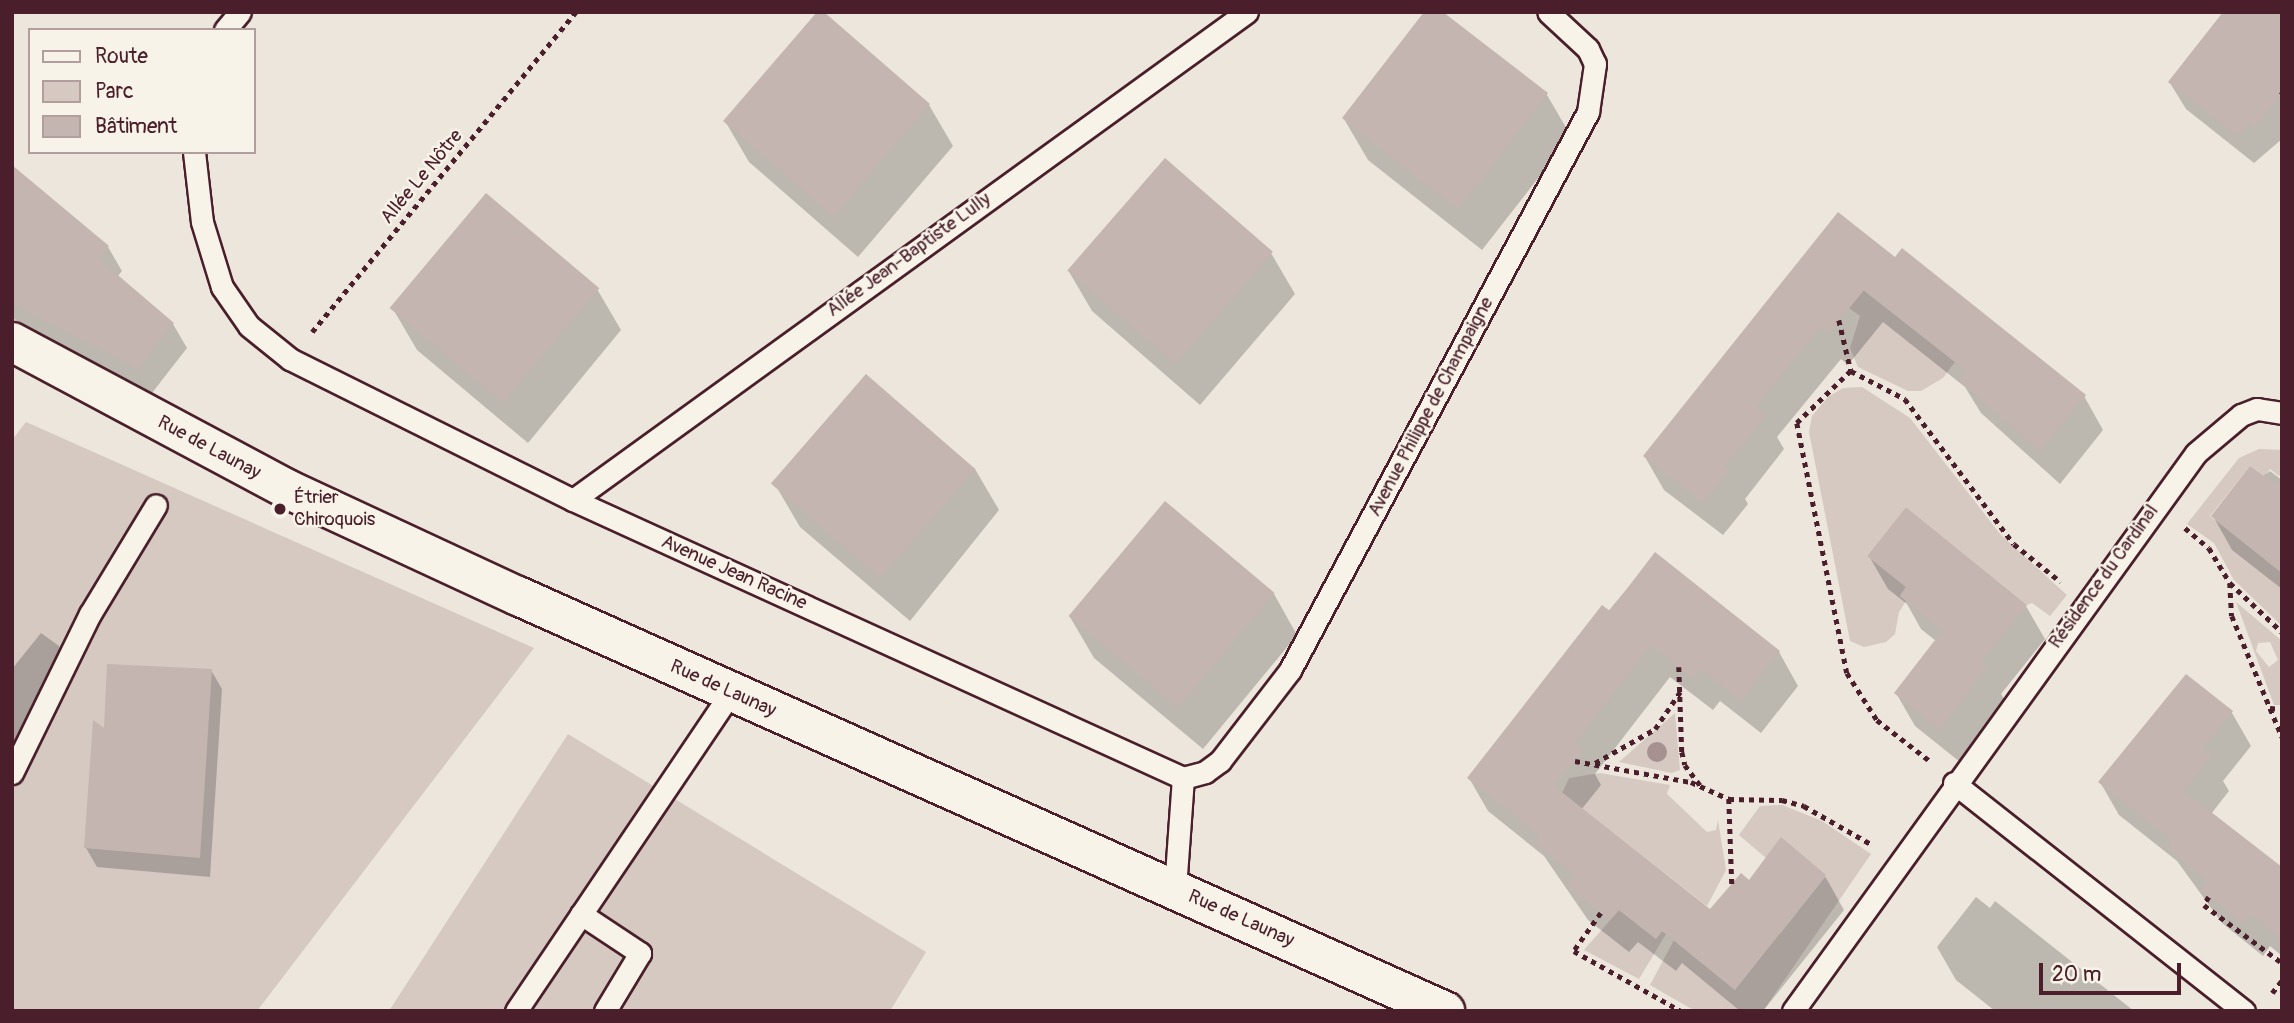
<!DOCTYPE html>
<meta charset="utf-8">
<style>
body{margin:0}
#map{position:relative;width:2294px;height:1023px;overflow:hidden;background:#ece6dd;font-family:Pangolin,sans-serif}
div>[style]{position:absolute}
.green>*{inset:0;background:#d5c9c2}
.shadow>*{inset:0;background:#0003}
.building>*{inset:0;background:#c4b5b0;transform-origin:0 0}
.path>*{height:4.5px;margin-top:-2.25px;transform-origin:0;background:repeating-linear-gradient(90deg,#4a1f2b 0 5px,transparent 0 10px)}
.roads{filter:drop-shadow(2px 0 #4a1f2b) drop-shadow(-2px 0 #4a1f2b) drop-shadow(0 2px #4a1f2b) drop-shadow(0 -2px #4a1f2b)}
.service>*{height:21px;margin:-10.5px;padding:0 10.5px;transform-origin:10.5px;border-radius:10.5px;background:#f7f3e8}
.minor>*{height:38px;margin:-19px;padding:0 19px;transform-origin:19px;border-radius:19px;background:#f7f3e8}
.trees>*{width:20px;height:20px;margin:-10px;border-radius:50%;background:#a69090}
.dots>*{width:19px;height:19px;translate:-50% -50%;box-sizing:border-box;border:4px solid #f7f3e8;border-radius:50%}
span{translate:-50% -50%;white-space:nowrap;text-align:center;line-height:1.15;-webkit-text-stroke:5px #f7f3e8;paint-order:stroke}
.street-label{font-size:19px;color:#4a1f2b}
.poi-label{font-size:19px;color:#4a1f2b}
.left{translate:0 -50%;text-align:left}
.frame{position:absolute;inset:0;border:14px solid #4a1f2b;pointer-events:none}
.legend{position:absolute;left:28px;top:28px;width:228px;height:126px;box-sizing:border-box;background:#f7f3e8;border:2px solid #b29e9c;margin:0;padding:9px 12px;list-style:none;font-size:21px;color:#4a1f2b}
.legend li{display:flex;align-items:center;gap:14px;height:35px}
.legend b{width:35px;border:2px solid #b29e9c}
.scale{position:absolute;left:2039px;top:963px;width:142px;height:32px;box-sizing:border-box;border:4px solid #4a1f2b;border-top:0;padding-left:9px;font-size:21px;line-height:24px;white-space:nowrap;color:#4a1f2b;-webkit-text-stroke:5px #f7f3e8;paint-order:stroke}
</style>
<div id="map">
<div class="green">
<div style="clip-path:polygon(1863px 290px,1955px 362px,1943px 378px,1921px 391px,1908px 391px,1858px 367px,1850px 348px,1860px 316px,1849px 308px)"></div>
<div style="clip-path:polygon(1862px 387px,1910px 418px,2000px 534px,2067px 595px,2050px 616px,2032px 603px,2027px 605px,1906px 507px,1867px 556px,1906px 587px,1900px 596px,1906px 601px,1899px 612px,1895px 634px,1886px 642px,1864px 647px,1850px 641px,1809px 432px,1812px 416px,1828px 397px,1843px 388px)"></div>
<div style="clip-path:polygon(26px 422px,534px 648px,257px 1011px,12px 1011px,12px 440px)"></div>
<div style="clip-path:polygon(2259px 449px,2282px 450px,2282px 472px,2279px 476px,2270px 469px,2265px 476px,2250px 466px,2210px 516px,2282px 573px,2282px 626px,2234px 580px,2214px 543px,2187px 524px,2239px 458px)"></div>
<div style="clip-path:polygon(evenodd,2236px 602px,2282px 641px,2282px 705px,2274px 705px,2236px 602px,2270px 642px,2278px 660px,2269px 667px,2256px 651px,2258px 643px,2270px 642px)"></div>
<div style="clip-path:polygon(1675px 713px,1680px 770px,1672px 773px,1619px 762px)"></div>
<div style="clip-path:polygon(568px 734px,926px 952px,890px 1011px,389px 1011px)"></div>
<div style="clip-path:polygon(1600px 773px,1670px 785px,1667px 794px,1707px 832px,1716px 830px,1718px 820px,1726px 870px,1707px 906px,1562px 793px,1569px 778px)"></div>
<div style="clip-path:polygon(1782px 805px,1822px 821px,1871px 854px,1763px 1011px,1695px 1011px,1650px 985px,1674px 940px,1735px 990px,1774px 929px,1780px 934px,1826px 876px,1766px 858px,1739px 835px,1760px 806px)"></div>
<div style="clip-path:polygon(1619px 910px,1656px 939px,1662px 931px,1666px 934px,1639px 979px,1584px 950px)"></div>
</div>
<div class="shadow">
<div style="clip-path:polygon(1440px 12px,1547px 95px,1571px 136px,1482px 250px,1368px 160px,1344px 119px)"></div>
<div style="clip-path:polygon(2282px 12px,2282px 139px,2254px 163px,2186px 109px,2170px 83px)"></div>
<div style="clip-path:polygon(929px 105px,953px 146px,858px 257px,749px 162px,725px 121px)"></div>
<div style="clip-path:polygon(12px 168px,108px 247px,122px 271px,117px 277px,173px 324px,187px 348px,152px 393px,12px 318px)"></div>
<div style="clip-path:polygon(1271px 253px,1295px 294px,1200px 405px,1092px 311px,1068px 270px)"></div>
<div style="clip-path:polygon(1895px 260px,2084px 396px,2103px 430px,2060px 484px,1981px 413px,1965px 387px,1883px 322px,1848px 365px,1841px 359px,1777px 437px,1784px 449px,1745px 499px,1748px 504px,1723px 535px,1664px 490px,1645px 457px)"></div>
<div style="clip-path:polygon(597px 289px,621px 330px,528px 443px,417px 350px,393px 309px)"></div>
<div style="clip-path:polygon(866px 377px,975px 469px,999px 510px,910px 621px,800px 527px,776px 486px)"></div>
<div style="clip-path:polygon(2270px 471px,2282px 480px,2282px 589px,2232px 550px,2213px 516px)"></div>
<div style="clip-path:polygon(1656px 554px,1779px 652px,1798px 686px,1761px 733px,1720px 701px,1713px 710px,1670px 677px,1595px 774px,1601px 785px,1581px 810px,1711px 911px,1749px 882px,1825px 876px,1844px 910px,1763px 1011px,1740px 1011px,1682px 963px,1676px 971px,1638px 942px,1629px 952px,1588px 920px,1544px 856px,1488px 811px,1469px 778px)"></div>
<div style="clip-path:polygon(1869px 556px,2026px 606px,2045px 639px,2001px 694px,2006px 702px,1960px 762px,1915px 726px,1896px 693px,1936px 641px,1921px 629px,1907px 604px,1888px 589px)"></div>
<div style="clip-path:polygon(1274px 594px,1297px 635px,1203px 749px,1094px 658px,1070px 617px)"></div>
<div style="clip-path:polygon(41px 633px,59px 646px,68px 662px,12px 752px,12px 669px)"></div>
<div style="clip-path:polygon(211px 670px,222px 689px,210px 877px,97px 867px,86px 848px)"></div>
<div style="clip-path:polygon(2186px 677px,2232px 713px,2251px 746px,2223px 781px,2229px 791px,2211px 814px,2282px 869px,2282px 956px,2270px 946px,2263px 956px,2222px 923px,2177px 861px,2119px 815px,2100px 782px)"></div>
<div style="clip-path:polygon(1976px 897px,1990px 908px,1995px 901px,2134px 1011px,1995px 1011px,1956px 980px,1937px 947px)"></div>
</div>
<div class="building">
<div style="clip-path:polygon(817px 12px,824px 12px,930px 104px,834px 217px,723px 121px)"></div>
<div style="clip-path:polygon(1424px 12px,1443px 12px,1548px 93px,1458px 210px,1342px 118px)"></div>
<div style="clip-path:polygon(2223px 12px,2282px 12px,2282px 93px,2255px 127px,2250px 123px,2238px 137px,2168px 82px)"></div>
<div style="left:1165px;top:158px;width:143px;height:149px;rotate:41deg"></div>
<div style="clip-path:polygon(12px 165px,109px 246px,99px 259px,174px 323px,138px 369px,12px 303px)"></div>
<div style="left:486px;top:193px;width:148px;height:150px;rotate:40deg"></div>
<div style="clip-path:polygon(1838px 212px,1895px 257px,1902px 248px,2086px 395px,2040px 452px,1959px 380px,1965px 370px,1864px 290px,1829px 333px,1821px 327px,1756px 406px,1767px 415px,1725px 466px,1730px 470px,1703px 503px,1643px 456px)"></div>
<div style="left:866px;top:374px;width:145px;height:145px;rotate:41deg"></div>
<div style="clip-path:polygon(2250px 466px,2282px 488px,2282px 573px,2211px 516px)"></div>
<div style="left:1165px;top:501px;width:143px;height:150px;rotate:40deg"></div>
<div style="clip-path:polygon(1906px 507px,2027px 605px,1981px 662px,1988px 667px,1940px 730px,1894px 693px,1942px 631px,1900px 596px,1906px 587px,1867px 556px)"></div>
<div style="clip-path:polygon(1655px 552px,1780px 651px,1741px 701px,1701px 669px,1693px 678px,1651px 645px,1575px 743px,1583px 750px,1554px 786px,1710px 909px,1741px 873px,1749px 880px,1781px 837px,1826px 875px,1735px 990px,1662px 931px,1656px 939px,1619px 910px,1610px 920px,1567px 886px,1574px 874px,1535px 843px,1540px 836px,1467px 778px,1602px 605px,1610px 611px)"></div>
<div style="clip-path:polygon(107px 664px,212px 669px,200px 858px,84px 848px,93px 720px,104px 728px)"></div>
<div style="clip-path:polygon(2186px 674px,2233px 711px,2203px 749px,2211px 756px,2184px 791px,2282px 867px,2282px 939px,2251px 914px,2243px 924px,2201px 890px,2207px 881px,2168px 848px,2172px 840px,2098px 782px)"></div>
</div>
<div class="path">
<div style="left:2280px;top:95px;width:2px;rotate:-27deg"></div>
<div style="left:1839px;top:320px;width:52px;rotate:76.8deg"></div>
<div style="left:1851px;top:371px;width:61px;rotate:27.4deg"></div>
<div style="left:1905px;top:399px;width:181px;rotate:53.1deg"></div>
<div style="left:2014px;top:544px;width:60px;rotate:39deg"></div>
<div style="left:312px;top:332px;width:415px;rotate:-50.5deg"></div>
<div style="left:1851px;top:371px;width:75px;rotate:136.1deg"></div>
<div style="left:1797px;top:423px;width:255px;rotate:78.7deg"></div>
<div style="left:1847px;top:673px;width:56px;rotate:57.4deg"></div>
<div style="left:1877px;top:720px;width:67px;rotate:37.7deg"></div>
<div style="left:2185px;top:528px;width:31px;rotate:40deg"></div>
<div style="left:2209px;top:548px;width:41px;rotate:59deg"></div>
<div style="left:2230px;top:583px;width:71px;rotate:43.3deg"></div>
<div style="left:2230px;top:583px;width:33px;rotate:87deg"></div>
<div style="left:2232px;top:616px;width:131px;rotate:67.5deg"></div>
<div style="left:1679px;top:667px;width:85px;rotate:88deg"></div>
<div style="left:1682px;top:752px;width:13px;rotate:77deg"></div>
<div style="left:1685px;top:765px;width:26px;rotate:53deg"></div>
<div style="left:2270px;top:708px;width:12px;rotate:5deg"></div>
<div style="left:1575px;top:761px;width:118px;rotate:10.3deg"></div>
<div style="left:1691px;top:782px;width:42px;rotate:24.1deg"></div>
<div style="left:1729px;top:799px;width:53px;rotate:1.1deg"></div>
<div style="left:1782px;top:800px;width:23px;rotate:15deg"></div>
<div style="left:1804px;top:806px;width:77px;rotate:29.6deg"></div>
<div style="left:1595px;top:763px;width:69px;rotate:-29.5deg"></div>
<div style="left:1655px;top:729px;width:45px;rotate:-56deg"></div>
<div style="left:1729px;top:799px;width:85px;rotate:88deg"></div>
<div style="left:2209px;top:897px;width:9px;rotate:122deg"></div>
<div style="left:2204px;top:905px;width:97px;rotate:36.6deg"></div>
<div style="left:1601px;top:913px;width:47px;rotate:125.4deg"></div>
<div style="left:1574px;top:951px;width:123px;rotate:29.3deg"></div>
<div style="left:2272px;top:993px;width:16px;rotate:-52deg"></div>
</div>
<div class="roads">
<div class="service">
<div style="left:225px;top:30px;width:23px;rotate:-50deg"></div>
<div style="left:194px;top:152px;width:70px;rotate:83.5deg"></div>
<div style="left:202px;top:222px;width:68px;rotate:72.9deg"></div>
<div style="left:222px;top:287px;width:47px;rotate:55.3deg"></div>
<div style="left:249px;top:326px;width:53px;rotate:38.8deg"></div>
<div style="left:290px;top:359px;width:316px;rotate:26.5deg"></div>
<div style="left:573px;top:500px;width:670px;rotate:24.5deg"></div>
<div style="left:573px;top:500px;width:832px;rotate:-35.91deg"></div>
<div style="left:12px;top:773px;width:177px;rotate:-63.9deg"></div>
<div style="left:90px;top:614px;width:127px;rotate:-58.8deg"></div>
<div style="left:1183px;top:778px;width:23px;rotate:-15deg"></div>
<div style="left:1205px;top:772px;width:19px;rotate:-36deg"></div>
<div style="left:1220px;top:761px;width:115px;rotate:-52.4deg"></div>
<div style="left:1290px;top:670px;width:633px;rotate:-61.9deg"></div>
<div style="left:1588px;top:112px;width:49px;rotate:-81.7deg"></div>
<div style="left:1595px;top:64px;width:17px;rotate:-115deg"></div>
<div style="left:1588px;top:49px;width:54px;rotate:-137.2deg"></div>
<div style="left:1954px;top:783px;width:369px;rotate:38.2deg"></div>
<div style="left:1175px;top:889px;width:111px;rotate:-85.9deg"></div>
<div style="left:581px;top:914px;width:71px;rotate:33.5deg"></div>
<div style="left:640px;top:953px;width:68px;rotate:121.1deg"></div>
<div style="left:516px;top:1011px;width:385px;rotate:-56deg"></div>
<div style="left:1793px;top:1011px;width:688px;rotate:-54.16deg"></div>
<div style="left:2196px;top:453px;width:59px;rotate:-40.2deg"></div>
<div style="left:2241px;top:415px;width:17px;rotate:-21deg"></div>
<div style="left:2257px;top:409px;width:25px;rotate:9deg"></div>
</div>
<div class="minor">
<div style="left:12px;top:342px;width:312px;rotate:28.1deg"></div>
<div style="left:287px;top:489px;width:255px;rotate:24.9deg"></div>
<div style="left:518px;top:596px;width:1016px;rotate:24.12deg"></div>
</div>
</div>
<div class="trees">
<div style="left:1657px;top:752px"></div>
</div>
<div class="dots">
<div style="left:280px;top:509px;background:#4a1f2b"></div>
</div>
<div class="street-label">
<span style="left:422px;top:177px;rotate:-50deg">Allée Le Nôtre</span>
<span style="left:909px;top:255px;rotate:-36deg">Allée Jean-Baptiste Lully</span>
<span style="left:1431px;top:407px;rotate:-62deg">Avenue Philippe de Champaigne</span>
<span style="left:209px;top:448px;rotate:28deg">Rue de Launay</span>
<span style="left:734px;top:573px;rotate:24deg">Avenue Jean Racine</span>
<span style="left:2104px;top:577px;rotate:-54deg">Résidence du Cardinal</span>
<span style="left:723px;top:689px;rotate:24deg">Rue de Launay</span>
<span style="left:1241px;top:919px;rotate:24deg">Rue de Launay</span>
</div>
<div class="poi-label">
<span class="left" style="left:294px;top:509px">Étrier<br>Chiroquois</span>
</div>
<div class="frame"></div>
<ul class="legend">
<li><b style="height:9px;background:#f7f3e8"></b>Route</li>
<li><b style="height:19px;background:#d5c9c2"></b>Parc</li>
<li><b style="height:19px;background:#c4b5b0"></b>Bâtiment</li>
</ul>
<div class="scale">20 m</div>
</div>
